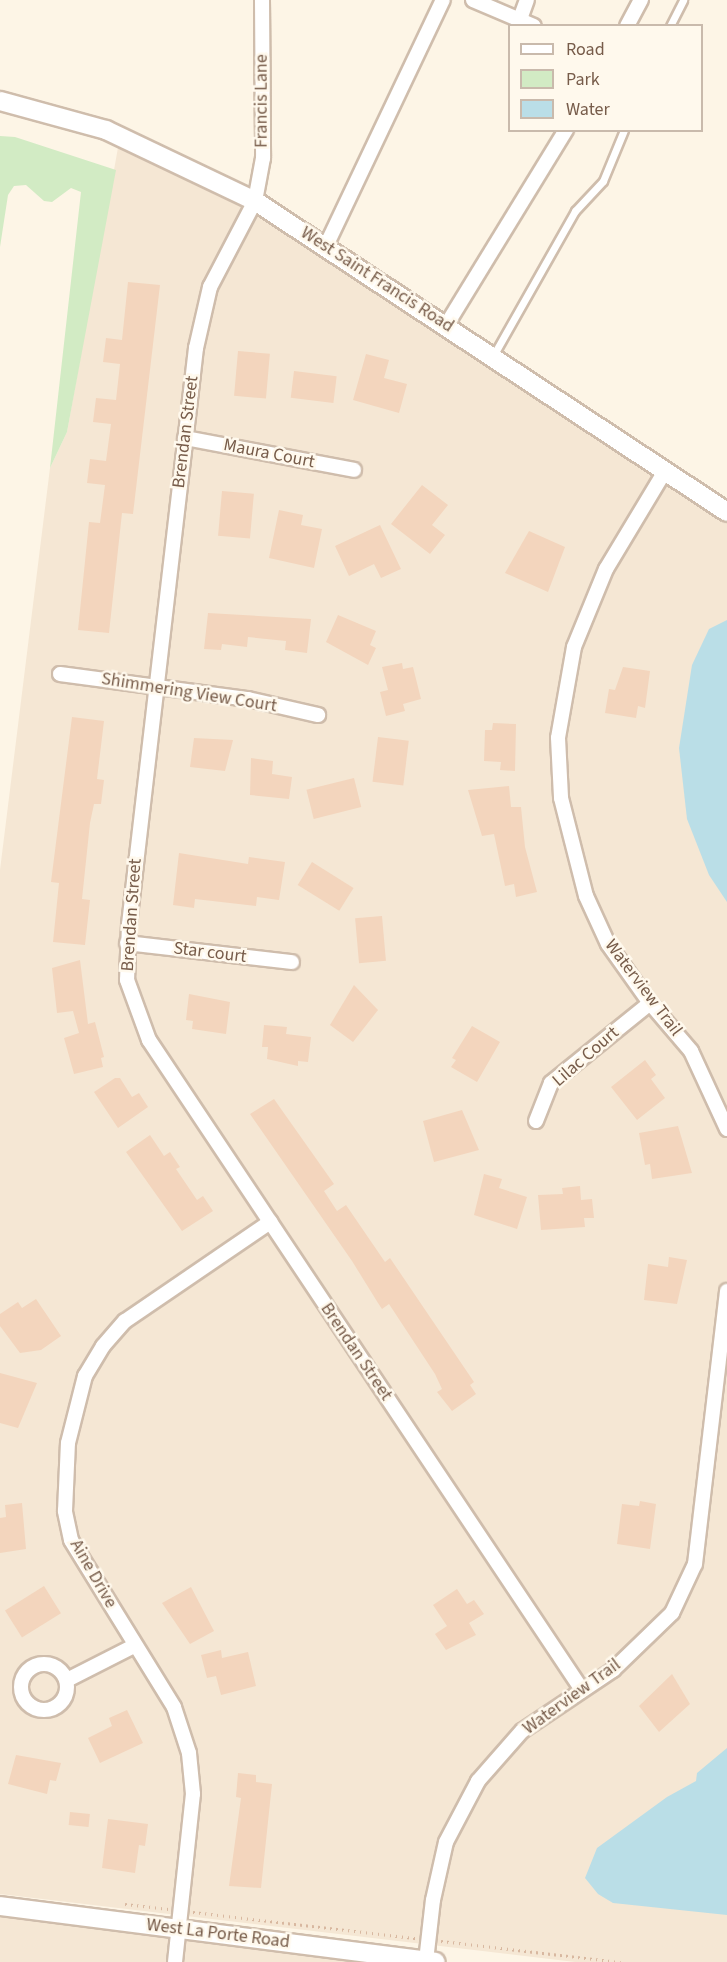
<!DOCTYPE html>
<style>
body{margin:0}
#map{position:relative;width:727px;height:1962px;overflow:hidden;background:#fdf5e6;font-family:"Source Sans 3",sans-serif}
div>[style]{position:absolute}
.residential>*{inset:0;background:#f5e7d4}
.green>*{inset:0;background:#d2ebc4}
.water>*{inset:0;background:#badee7}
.building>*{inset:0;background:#f3d5bd;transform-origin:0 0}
.path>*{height:3px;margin-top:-1.5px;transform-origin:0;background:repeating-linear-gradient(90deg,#d8b8a0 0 1.5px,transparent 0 6px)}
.roads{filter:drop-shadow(2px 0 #cfbdac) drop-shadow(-2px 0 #cfbdac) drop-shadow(0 2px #cfbdac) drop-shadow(0 -2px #cfbdac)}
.service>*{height:7px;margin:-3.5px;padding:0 3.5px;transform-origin:3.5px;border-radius:3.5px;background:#fff}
.minor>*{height:14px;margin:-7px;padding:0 7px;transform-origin:7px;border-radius:7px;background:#fff}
.minor>.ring{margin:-7px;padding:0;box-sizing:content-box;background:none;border:14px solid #fff;border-radius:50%}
.tertiary>*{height:18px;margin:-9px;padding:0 9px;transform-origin:9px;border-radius:9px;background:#fff}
span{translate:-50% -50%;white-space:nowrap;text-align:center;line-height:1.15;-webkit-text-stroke:5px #fff9ed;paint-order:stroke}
.street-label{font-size:18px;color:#775c4a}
.legend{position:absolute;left:508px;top:24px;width:195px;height:108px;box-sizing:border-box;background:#fff9ed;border:2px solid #c9baac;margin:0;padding:8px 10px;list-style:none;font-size:18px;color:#775c4a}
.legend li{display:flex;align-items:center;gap:12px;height:30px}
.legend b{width:30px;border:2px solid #c9baac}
</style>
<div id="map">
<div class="residential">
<div style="clip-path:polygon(119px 142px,238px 200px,727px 521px,727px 1962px,575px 1962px,0 1894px,0 870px,50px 468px,67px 432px)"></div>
<div style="clip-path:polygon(0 1914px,355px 1962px,0 1962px)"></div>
</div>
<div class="green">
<div style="clip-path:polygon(0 136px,15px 137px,116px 170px,67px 432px,50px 468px,81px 192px,71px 188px,52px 202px,44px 201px,26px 185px,14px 186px,8px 195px,0 247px)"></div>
</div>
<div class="water">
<div style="clip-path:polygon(727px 620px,727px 902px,709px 875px,687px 819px,679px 748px,692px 665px,709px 629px)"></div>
<div style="clip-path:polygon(727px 1748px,727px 1915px,613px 1903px,598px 1894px,585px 1878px,597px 1848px,667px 1797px,696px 1781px,697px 1773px)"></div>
</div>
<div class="building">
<div style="clip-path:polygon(128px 282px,160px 285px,133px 514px,122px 513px,109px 633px,78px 630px,89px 522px,100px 523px,105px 485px,87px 483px,90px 459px,106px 461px,111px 424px,93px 422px,96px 398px,116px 400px,120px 364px,103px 362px,106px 338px,122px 340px)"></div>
<div style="left:238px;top:351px;width:32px;height:45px;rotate:5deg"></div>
<div style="clip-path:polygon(366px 354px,389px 360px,384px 378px,407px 384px,399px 413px,353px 400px)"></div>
<div style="left:294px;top:371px;width:43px;height:27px;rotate:7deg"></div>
<div style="clip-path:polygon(422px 485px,448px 505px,432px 525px,445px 535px,430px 554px,391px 524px)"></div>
<div style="left:222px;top:491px;width:32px;height:45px;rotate:5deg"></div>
<div style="clip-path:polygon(279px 510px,303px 515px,301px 525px,322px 529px,314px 568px,269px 558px)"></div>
<div style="clip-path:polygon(380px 525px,401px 569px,381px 578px,374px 564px,349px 576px,335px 546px)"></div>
<div style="clip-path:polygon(529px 531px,565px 547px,548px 592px,505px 573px)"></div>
<div style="clip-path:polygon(208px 613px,311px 619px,307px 653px,285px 650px,286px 641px,248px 637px,247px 647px,222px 644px,221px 650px,204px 649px)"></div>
<div style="clip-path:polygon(338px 615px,376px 631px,370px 645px,376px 648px,368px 665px,326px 642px)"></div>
<div style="clip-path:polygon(402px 663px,403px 669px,413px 667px,421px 699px,403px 704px,405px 711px,386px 716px,380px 692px,388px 690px,382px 667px)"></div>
<div style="clip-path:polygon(623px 667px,650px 671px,645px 708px,638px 706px,636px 718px,605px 713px,609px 689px,615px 690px)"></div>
<div style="clip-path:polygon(72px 717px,104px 721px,97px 779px,104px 780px,101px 804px,94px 804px,90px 823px,82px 899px,90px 900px,85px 945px,53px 942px,59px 883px,51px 882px)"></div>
<div style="clip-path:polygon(493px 723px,516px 724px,515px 771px,500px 770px,501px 762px,484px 761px,485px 730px,492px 730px)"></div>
<div style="left:378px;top:737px;width:31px;height:45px;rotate:7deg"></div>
<div style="clip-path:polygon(194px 738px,233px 740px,225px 771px,190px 767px)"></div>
<div style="clip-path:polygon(251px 758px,273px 761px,272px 774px,292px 777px,289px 799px,250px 795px)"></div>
<div style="left:354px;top:778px;width:30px;height:49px;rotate:76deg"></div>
<div style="clip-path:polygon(509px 786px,511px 807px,521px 807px,525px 847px,537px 892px,516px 897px,514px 884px,505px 886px,494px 834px,482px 836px,468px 790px)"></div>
<div style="clip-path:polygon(179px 853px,248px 864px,249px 857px,285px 862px,279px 900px,257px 897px,256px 906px,195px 899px,194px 908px,173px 905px)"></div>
<div style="left:312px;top:862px;width:49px;height:27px;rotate:32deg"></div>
<div style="left:382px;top:916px;width:45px;height:27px;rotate:85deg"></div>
<div style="clip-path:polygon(80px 960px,88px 1024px,95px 1022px,104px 1057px,101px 1058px,103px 1067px,74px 1074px,64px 1038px,79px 1033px,73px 1011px,57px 1013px,52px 968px)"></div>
<div style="clip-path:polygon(354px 985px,378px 1010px,353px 1042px,330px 1025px)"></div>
<div style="clip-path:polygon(189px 994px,230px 1002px,226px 1034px,192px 1029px,193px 1021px,186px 1020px)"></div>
<div style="clip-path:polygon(264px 1025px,287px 1027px,286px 1034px,311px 1037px,308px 1062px,298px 1061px,298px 1066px,267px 1059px,268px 1047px,262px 1047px)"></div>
<div style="clip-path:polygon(472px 1026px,500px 1042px,477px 1082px,451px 1067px,456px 1060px,452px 1058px)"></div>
<div style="clip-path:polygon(645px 1060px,656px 1075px,651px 1079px,665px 1098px,637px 1120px,611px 1087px)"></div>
<div style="clip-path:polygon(115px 1078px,120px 1078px,132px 1097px,139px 1093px,148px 1107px,118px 1128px,94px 1092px)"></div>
<div style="clip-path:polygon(274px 1099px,334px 1184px,324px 1191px,337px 1211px,346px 1205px,385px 1262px,390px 1258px,474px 1382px,470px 1385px,476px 1394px,452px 1411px,437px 1392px,442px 1389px,435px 1374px,389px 1304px,382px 1309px,378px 1303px,352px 1261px,250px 1114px)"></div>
<div style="clip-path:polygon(462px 1110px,479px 1150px,434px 1162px,423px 1121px)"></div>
<div style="clip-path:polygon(678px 1126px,692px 1173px,652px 1179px,650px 1164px,645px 1165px,639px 1133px)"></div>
<div style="clip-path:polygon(150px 1135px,164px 1156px,170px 1152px,180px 1167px,176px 1169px,197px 1200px,203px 1196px,213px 1211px,182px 1231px,126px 1152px)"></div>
<div style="clip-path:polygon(484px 1174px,502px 1179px,499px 1188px,527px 1197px,517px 1229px,474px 1215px)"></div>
<div style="clip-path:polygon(580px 1186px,581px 1200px,592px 1199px,594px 1218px,584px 1218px,585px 1227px,541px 1230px,538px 1195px,563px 1194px,562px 1188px)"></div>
<div style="clip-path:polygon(669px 1257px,687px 1260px,677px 1304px,644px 1300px,648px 1264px,668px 1267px)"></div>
<div style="clip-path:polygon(36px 1299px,61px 1336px,41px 1350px,20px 1353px,0 1326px,0 1314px,18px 1302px,22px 1308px)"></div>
<div style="clip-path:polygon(0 1373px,37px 1383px,18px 1428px,0 1423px)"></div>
<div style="clip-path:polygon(640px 1501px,656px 1504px,650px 1549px,617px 1544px,622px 1504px,639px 1506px)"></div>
<div style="clip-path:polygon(22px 1503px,26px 1549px,0 1553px,0 1518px,6px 1517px,5px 1505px)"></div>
<div style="left:44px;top:1586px;width:32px;height:46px;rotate:58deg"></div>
<div style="clip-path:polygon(191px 1587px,214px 1631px,190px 1644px,162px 1603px)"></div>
<div style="clip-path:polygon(457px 1589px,467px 1604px,474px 1600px,484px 1614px,469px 1623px,476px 1635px,446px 1650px,435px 1634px,447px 1626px,433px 1605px)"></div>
<div style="clip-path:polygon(221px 1650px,222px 1658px,248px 1652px,256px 1686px,221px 1695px,216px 1676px,207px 1678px,201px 1655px)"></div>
<div style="clip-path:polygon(672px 1674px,690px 1704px,659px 1732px,639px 1706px)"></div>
<div style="clip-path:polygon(127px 1710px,143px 1743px,100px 1763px,88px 1738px,112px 1726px,109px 1718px)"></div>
<div style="clip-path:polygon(16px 1755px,61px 1763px,56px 1781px,50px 1780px,47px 1794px,8px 1784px)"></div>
<div style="clip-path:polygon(238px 1773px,256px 1775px,256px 1782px,272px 1784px,261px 1888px,229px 1886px,241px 1798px,236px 1797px)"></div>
<div style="left:70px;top:1812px;width:20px;height:13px;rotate:6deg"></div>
<div style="clip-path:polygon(108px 1819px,148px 1824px,145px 1846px,139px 1845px,135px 1873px,102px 1868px)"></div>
</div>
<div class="path">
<div style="left:125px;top:1904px;width:44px;rotate:6.5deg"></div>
<div style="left:193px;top:1912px;width:225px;rotate:6.7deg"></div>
<div style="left:441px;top:1941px;width:181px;rotate:6.7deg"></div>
</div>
<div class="roads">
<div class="service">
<div style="left:670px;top:26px;width:29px;rotate:-63deg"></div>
<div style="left:493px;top:356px;width:167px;rotate:-60.5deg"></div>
<div style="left:575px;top:211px;width:41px;rotate:-47deg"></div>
<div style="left:603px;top:181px;width:55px;rotate:-67.6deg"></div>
</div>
<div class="minor">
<div style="left:262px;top:0;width:158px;rotate:89.6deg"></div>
<div style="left:263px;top:158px;width:44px;rotate:100.5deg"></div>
<div style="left:255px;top:201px;width:97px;rotate:117.6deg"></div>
<div style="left:210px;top:287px;width:63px;rotate:102.9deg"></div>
<div style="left:196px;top:348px;width:580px;rotate:96.63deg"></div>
<div style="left:129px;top:924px;width:56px;rotate:92deg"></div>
<div style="left:127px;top:980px;width:64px;rotate:69.9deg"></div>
<div style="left:149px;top:1040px;width:781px;rotate:56.33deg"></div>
<div style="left:473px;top:0;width:66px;rotate:23.1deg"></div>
<div style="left:520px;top:19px;width:20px;rotate:-70deg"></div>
<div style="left:627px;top:26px;width:30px;rotate:-62deg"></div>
<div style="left:326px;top:246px;width:272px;rotate:-64.6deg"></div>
<div style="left:447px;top:324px;width:228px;rotate:-58.5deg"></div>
<div style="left:185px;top:438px;width:172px;rotate:10.7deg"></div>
<div style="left:665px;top:471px;width:114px;rotate:121deg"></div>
<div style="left:606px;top:569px;width:84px;rotate:112.3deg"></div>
<div style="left:574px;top:647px;width:92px;rotate:100deg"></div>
<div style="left:558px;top:738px;width:60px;rotate:87.1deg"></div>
<div style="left:561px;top:798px;width:101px;rotate:75.7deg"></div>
<div style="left:586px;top:896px;width:53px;rotate:65.4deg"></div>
<div style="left:608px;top:944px;width:72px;rotate:54.6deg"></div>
<div style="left:650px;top:1003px;width:63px;rotate:49.5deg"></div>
<div style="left:691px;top:1051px;width:86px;rotate:65.2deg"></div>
<div style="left:60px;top:674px;width:190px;rotate:7.6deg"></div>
<div style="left:248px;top:699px;width:72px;rotate:12.9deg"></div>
<div style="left:127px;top:943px;width:166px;rotate:6.6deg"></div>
<div style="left:536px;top:1121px;width:41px;rotate:-68.5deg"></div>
<div style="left:551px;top:1083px;width:127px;rotate:-38.9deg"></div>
<div class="ring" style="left:21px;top:1664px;width:32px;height:32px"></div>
<div style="left:67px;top:1680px;width:75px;rotate:-26.9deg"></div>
<div style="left:426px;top:1961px;width:61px;rotate:-83.5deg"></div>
<div style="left:433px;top:1900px;width:59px;rotate:-77.4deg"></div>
<div style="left:446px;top:1842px;width:69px;rotate:-62.3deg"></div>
<div style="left:478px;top:1781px;width:67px;rotate:-48.7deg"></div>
<div style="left:522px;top:1731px;width:110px;rotate:-33.8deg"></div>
<div style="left:613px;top:1670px;width:82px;rotate:-44deg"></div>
<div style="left:672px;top:1613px;width:54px;rotate:-64.9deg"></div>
<div style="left:695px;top:1564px;width:275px;rotate:-83.3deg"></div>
<div style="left:175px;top:1962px;width:169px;rotate:-83.9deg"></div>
<div style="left:193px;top:1794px;width:41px;rotate:-95.6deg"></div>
<div style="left:189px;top:1753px;width:48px;rotate:-108.1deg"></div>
<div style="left:174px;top:1707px;width:196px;rotate:-121.7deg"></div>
<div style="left:71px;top:1540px;width:30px;rotate:-102deg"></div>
<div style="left:65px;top:1511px;width:68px;rotate:-87.5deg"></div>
<div style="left:68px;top:1443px;width:69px;rotate:-75.8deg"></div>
<div style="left:85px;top:1376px;width:35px;rotate:-59deg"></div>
<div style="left:103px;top:1346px;width:33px;rotate:-49deg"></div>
<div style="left:125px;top:1321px;width:176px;rotate:-34.3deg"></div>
</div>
<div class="tertiary">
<div style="left:0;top:101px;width:110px;rotate:15.3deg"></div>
<div style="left:106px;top:130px;width:165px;rotate:25.5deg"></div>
<div style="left:255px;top:201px;width:565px;rotate:33.38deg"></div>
<div style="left:0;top:1906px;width:439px;rotate:7.3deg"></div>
</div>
</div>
<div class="street-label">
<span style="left:262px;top:101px;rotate:-90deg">Francis Lane</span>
<span style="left:377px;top:280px;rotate:33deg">West Saint Francis Road</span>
<span style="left:186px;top:432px;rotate:-83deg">Brendan Street</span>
<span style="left:269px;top:454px;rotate:11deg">Maura Court</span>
<span style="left:189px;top:693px;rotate:9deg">Shimmering View Court</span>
<span style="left:132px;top:915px;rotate:-86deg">Brendan Street</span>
<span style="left:210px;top:953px;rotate:7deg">Star court</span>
<span style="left:643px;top:988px;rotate:53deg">Waterview Trail</span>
<span style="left:586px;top:1057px;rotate:-41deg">Lilac Court</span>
<span style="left:356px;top:1352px;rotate:56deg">Brendan Street</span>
<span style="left:93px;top:1574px;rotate:60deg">Aine Drive</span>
<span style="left:572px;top:1697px;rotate:-36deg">Waterview Trail</span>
<span style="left:218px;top:1934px;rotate:7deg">West La Porte Road</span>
</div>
<ul class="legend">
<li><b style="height:8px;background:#fff"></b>Road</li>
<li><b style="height:16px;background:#d2ebc4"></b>Park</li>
<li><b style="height:16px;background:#badee7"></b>Water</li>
</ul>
</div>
